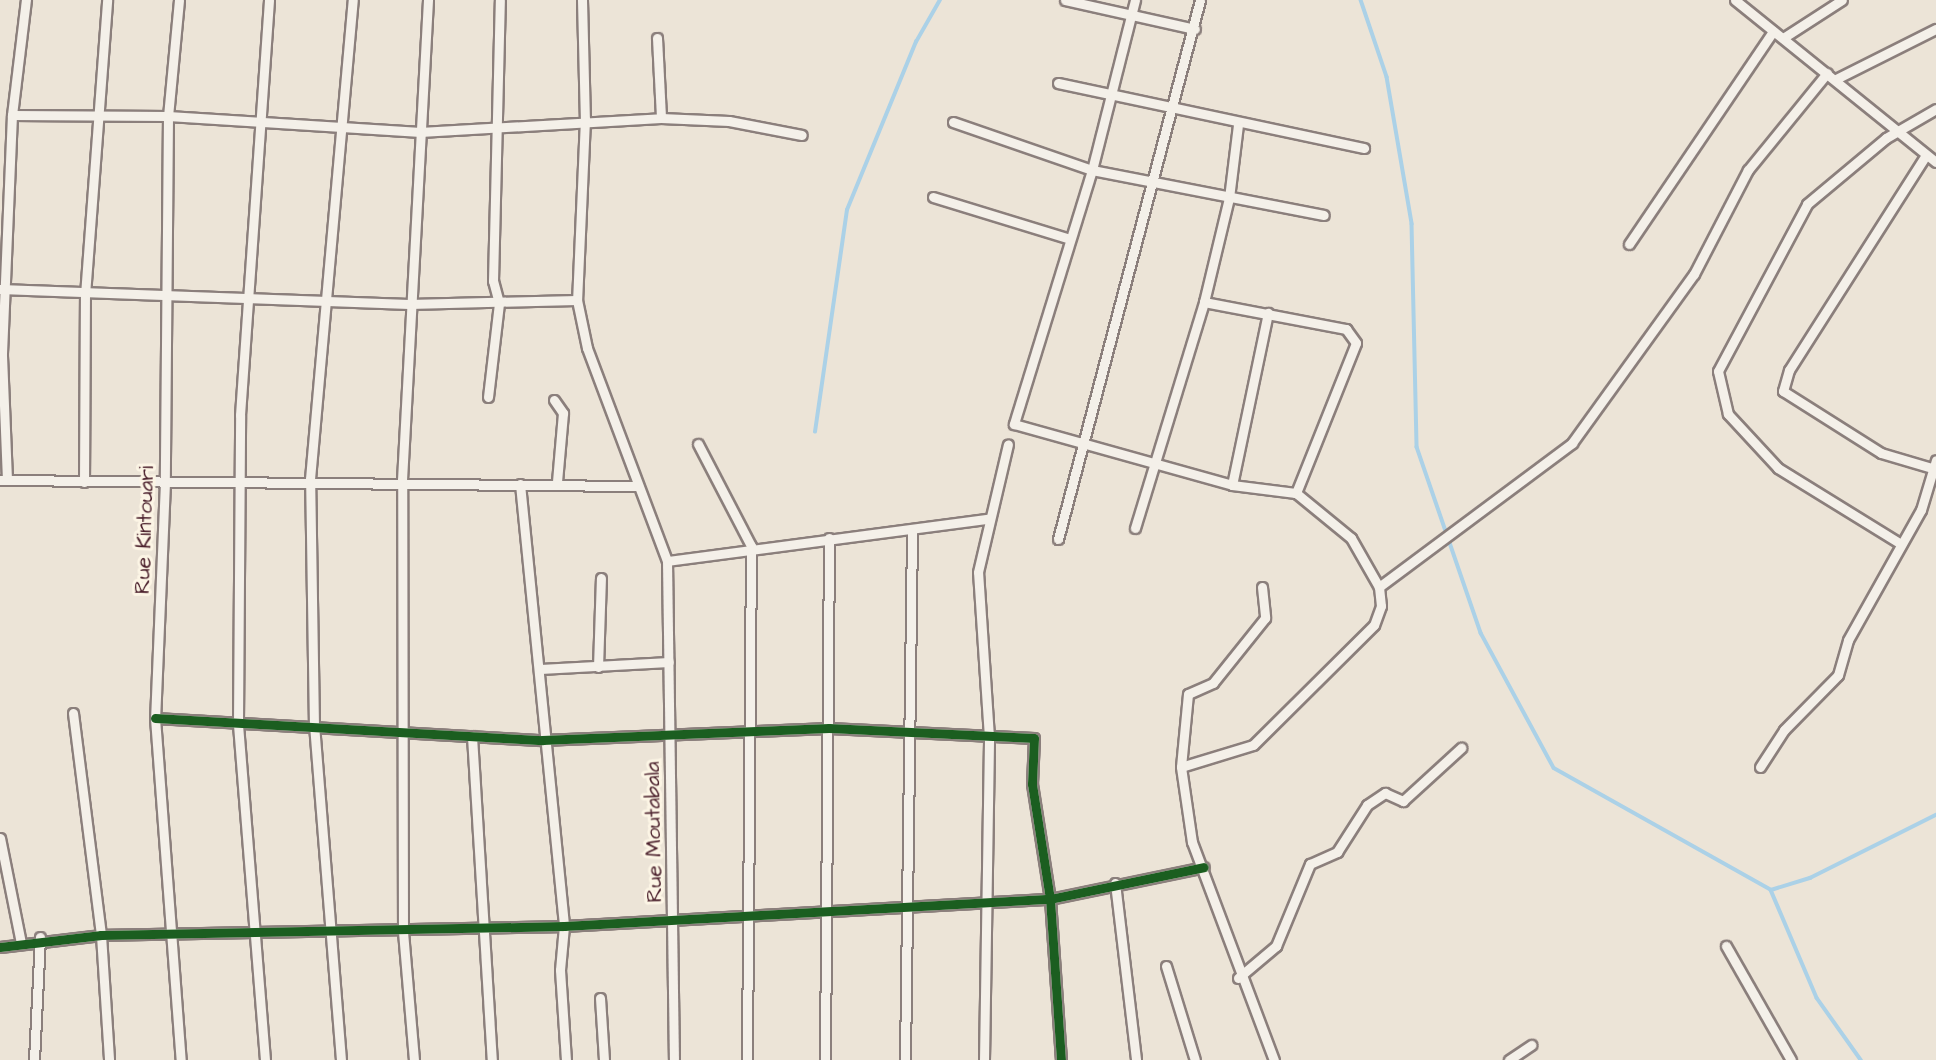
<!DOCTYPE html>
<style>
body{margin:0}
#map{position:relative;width:1936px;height:1060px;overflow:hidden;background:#ece4d7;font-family:"Architects Daughter",sans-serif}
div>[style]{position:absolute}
.stream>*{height:3.5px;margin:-1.75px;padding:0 1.75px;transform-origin:1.75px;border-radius:1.75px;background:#abd1e7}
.roads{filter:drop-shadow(2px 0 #8b7f7c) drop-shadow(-2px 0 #8b7f7c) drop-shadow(0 2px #8b7f7c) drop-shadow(0 -2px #8b7f7c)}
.minor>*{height:9px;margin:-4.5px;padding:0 4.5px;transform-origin:4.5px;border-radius:4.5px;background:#f4f0e9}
.cycleway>*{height:9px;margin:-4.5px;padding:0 4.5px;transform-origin:4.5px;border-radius:4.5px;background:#1b5e20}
span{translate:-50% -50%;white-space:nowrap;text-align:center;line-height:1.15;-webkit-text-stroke:6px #fcf5e5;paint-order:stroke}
.street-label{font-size:21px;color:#4a1f2b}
</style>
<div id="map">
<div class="stream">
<div style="left:1361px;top:0;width:81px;rotate:71.3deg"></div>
<div style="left:1387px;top:77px;width:149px;rotate:80.3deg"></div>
<div style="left:1412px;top:224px;width:223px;rotate:88.7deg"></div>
<div style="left:1417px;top:447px;width:197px;rotate:71deg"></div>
<div style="left:1481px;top:633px;width:153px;rotate:61.6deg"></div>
<div style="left:1554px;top:768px;width:249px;rotate:29.3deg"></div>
<div style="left:1771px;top:890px;width:117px;rotate:66.9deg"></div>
<div style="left:1817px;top:998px;width:76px;rotate:54.6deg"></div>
<div style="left:815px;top:432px;width:224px;rotate:-81.8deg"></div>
<div style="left:847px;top:210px;width:182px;rotate:-67.7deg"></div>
<div style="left:916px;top:42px;width:48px;rotate:-60.3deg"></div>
<div style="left:1771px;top:890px;width:41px;rotate:-17.1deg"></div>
<div style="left:1810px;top:878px;width:141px;rotate:-26.6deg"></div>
</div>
<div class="roads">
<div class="minor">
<div style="left:179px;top:0;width:117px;rotate:95.4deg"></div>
<div style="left:168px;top:116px;width:366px;rotate:90.5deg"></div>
<div style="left:165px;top:482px;width:236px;rotate:92.4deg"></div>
<div style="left:155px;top:718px;width:343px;rotate:85.7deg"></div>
<div style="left:582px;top:0;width:119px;rotate:88.6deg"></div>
<div style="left:585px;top:119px;width:181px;rotate:92.5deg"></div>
<div style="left:577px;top:300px;width:49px;rotate:78.2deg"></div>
<div style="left:587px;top:348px;width:228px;rotate:69.4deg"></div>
<div style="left:667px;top:561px;width:499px;rotate:89.2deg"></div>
<div style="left:1065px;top:0;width:133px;rotate:12.6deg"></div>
<div style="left:1135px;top:0;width:175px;rotate:104.2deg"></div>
<div style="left:1092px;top:170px;width:266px;rotate:107.1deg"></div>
<div style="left:1014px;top:424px;width:226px;rotate:15.6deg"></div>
<div style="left:1232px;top:485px;width:64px;rotate:7.1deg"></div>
<div style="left:1296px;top:493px;width:71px;rotate:39.3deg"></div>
<div style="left:1351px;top:538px;width:56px;rotate:60.3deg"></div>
<div style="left:1379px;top:587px;width:19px;rotate:84deg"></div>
<div style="left:1381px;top:606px;width:20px;rotate:110deg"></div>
<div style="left:1374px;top:625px;width:170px;rotate:135.2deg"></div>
<div style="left:1253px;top:745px;width:75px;rotate:163deg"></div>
<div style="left:1735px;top:0;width:258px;rotate:38.9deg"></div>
<div style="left:657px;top:38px;width:80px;rotate:87.1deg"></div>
<div style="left:1783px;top:38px;width:70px;rotate:-32.8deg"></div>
<div style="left:1836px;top:79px;width:112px;rotate:-26.6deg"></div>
<div style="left:1058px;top:83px;width:313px;rotate:12deg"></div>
<div style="left:12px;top:115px;width:116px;rotate:-83.1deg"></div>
<div style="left:953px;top:122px;width:147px;rotate:19.1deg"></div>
<div style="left:1092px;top:170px;width:236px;rotate:11deg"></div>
<div style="left:1926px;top:155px;width:255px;rotate:122.5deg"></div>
<div style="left:1789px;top:370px;width:22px;rotate:106deg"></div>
<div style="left:1783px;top:391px;width:116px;rotate:32.3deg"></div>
<div style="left:1881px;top:453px;width:53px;rotate:16.4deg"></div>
<div style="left:933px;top:197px;width:140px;rotate:17deg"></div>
<div style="left:1629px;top:244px;width:257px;rotate:-55.9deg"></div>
<div style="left:0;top:289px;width:409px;rotate:2.1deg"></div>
<div style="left:409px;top:304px;width:168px;rotate:-1.4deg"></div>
<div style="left:1204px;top:302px;width:145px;rotate:10.8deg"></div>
<div style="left:1346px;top:329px;width:17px;rotate:54deg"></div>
<div style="left:1356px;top:343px;width:162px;rotate:111.8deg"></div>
<div style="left:488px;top:397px;width:95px;rotate:-83.3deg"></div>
<div style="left:499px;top:303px;width:23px;rotate:-105deg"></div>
<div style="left:493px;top:281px;width:281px;rotate:-88.6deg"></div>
<div style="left:554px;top:400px;width:16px;rotate:55deg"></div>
<div style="left:563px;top:413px;width:69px;rotate:95deg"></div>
<div style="left:698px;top:444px;width:115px;rotate:62.5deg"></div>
<div style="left:751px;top:546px;width:514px;rotate:90.45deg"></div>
<div style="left:0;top:480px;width:638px;rotate:0.54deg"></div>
<div style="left:7px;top:480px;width:127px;rotate:-92.3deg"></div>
<div style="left:2px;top:353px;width:238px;rotate:-87.6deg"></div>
<div style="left:12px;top:115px;width:156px;rotate:0.4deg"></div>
<div style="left:168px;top:116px;width:253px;rotate:3.6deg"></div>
<div style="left:420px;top:132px;width:241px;rotate:-3.3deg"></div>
<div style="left:661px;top:118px;width:68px;rotate:2.5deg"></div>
<div style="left:729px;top:121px;width:74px;rotate:10.9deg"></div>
<div style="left:84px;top:482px;width:187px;rotate:-89.7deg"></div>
<div style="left:85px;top:295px;width:296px;rotate:-85.7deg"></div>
<div style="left:520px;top:484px;width:444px;rotate:84.3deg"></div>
<div style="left:564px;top:926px;width:44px;rotate:95.2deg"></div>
<div style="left:560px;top:970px;width:90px;rotate:86.2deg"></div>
<div style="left:1232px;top:485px;width:176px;rotate:-78.2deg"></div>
<div style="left:1135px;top:528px;width:236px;rotate:-73deg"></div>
<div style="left:1204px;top:302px;width:107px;rotate:-76.5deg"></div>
<div style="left:1229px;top:198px;width:74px;rotate:-83deg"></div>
<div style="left:1058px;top:539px;width:557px;rotate:-75.24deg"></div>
<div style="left:1901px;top:544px;width:145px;rotate:-148.3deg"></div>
<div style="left:1778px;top:468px;width:74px;rotate:-132.8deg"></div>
<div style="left:1728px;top:414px;width:44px;rotate:-103.1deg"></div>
<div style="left:1718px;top:371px;width:189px;rotate:-61.9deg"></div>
<div style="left:1807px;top:204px;width:103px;rotate:-39.9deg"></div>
<div style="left:1886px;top:138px;width:58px;rotate:-30.1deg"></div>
<div style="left:667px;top:561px;width:323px;rotate:-7.5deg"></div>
<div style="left:1262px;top:587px;width:31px;rotate:84deg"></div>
<div style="left:1265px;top:618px;width:83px;rotate:128.7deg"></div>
<div style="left:1213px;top:683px;width:27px;rotate:156deg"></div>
<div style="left:1188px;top:694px;width:73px;rotate:95.5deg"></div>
<div style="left:1181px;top:767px;width:76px;rotate:81.7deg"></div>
<div style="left:1192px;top:842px;width:233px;rotate:69.4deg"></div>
<div style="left:1379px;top:587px;width:241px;rotate:-36.7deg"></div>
<div style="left:1572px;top:443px;width:208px;rotate:-54.2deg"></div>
<div style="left:1694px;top:274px;width:117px;rotate:-62.6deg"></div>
<div style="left:1748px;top:170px;width:125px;rotate:-50.8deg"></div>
<div style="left:598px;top:667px;width:89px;rotate:-88.1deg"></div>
<div style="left:540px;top:669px;width:129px;rotate:-3.1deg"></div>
<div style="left:73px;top:713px;width:224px;rotate:82.8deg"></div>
<div style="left:101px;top:935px;width:125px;rotate:86.3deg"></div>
<div style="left:155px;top:718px;width:388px;rotate:3.3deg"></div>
<div style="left:542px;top:740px;width:287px;rotate:-2.4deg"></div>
<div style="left:829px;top:728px;width:205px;rotate:2.8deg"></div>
<div style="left:1034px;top:738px;width:46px;rotate:92.5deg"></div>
<div style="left:1032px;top:784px;width:116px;rotate:81.1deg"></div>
<div style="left:1050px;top:899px;width:161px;rotate:86.1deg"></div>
<div style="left:472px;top:736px;width:325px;rotate:86.5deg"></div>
<div style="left:1760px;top:767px;width:44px;rotate:-57deg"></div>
<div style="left:1784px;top:730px;width:77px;rotate:-45.5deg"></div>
<div style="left:1838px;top:675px;width:36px;rotate:-74deg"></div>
<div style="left:1848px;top:640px;width:149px;rotate:-60.7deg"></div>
<div style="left:1921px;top:510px;width:52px;rotate:-73.3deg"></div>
<div style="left:0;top:838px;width:107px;rotate:78.7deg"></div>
<div style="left:1115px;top:883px;width:178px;rotate:83.2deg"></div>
<div style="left:1726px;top:946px;width:131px;rotate:60.3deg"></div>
<div style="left:0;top:947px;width:102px;rotate:-6.8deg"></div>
<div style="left:101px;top:935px;width:463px;rotate:-1.1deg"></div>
<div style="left:564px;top:926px;width:487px;rotate:-3.2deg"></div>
<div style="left:1050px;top:899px;width:157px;rotate:-11.7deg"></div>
<div style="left:1166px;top:966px;width:98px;rotate:72.9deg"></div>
<div style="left:1238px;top:978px;width:50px;rotate:-40.1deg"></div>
<div style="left:1276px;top:946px;width:89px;rotate:-67.5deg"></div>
<div style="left:1310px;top:864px;width:30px;rotate:-24deg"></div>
<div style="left:1337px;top:852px;width:56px;rotate:-57.4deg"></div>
<div style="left:1367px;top:805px;width:22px;rotate:-34deg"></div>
<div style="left:1385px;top:793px;width:20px;rotate:24deg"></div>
<div style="left:1403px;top:801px;width:79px;rotate:-42.4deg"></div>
<div style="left:600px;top:998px;width:62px;rotate:86.3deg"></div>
<div style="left:34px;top:1060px;width:123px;rotate:-87.2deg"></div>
<div style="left:265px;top:1060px;width:339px;rotate:-94.6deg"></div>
<div style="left:238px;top:722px;width:307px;rotate:-89.6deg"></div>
<div style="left:240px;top:415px;width:416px;rotate:-86deg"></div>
<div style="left:341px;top:1060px;width:335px;rotate:-94.6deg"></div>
<div style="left:314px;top:726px;width:247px;rotate:-90.9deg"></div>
<div style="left:310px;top:479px;width:481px;rotate:-84.9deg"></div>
<div style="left:414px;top:1060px;width:129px;rotate:-94.9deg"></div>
<div style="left:403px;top:931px;width:451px;rotate:-90.1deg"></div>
<div style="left:402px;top:480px;width:481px;rotate:-86.9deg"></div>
<div style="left:825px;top:1060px;width:522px;rotate:-89.56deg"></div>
<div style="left:905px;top:1060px;width:530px;rotate:-89.24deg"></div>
<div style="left:984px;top:1060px;width:323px;rotate:-89.1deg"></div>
<div style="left:989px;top:737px;width:165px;rotate:-93.8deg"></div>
<div style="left:978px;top:572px;width:131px;rotate:-76.8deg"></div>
<div style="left:1509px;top:1060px;width:27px;rotate:-34deg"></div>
</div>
</div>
<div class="cycleway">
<div style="left:155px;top:718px;width:388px;rotate:3.3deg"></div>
<div style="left:542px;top:740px;width:287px;rotate:-2.4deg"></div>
<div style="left:829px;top:728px;width:205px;rotate:2.8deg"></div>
<div style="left:1034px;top:738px;width:46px;rotate:92.5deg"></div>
<div style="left:1032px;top:784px;width:116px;rotate:81.1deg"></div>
<div style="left:1050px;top:899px;width:161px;rotate:86.1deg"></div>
<div style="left:0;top:947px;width:102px;rotate:-6.8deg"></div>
<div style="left:101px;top:935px;width:463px;rotate:-1.1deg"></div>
<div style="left:564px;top:926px;width:487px;rotate:-3.2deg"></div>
<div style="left:1050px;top:899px;width:157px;rotate:-11.7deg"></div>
</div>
<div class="street-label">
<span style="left:145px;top:530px;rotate:-88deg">Rue Kintouari</span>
<span style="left:654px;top:832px;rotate:-91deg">Rue Moutabala</span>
</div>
</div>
